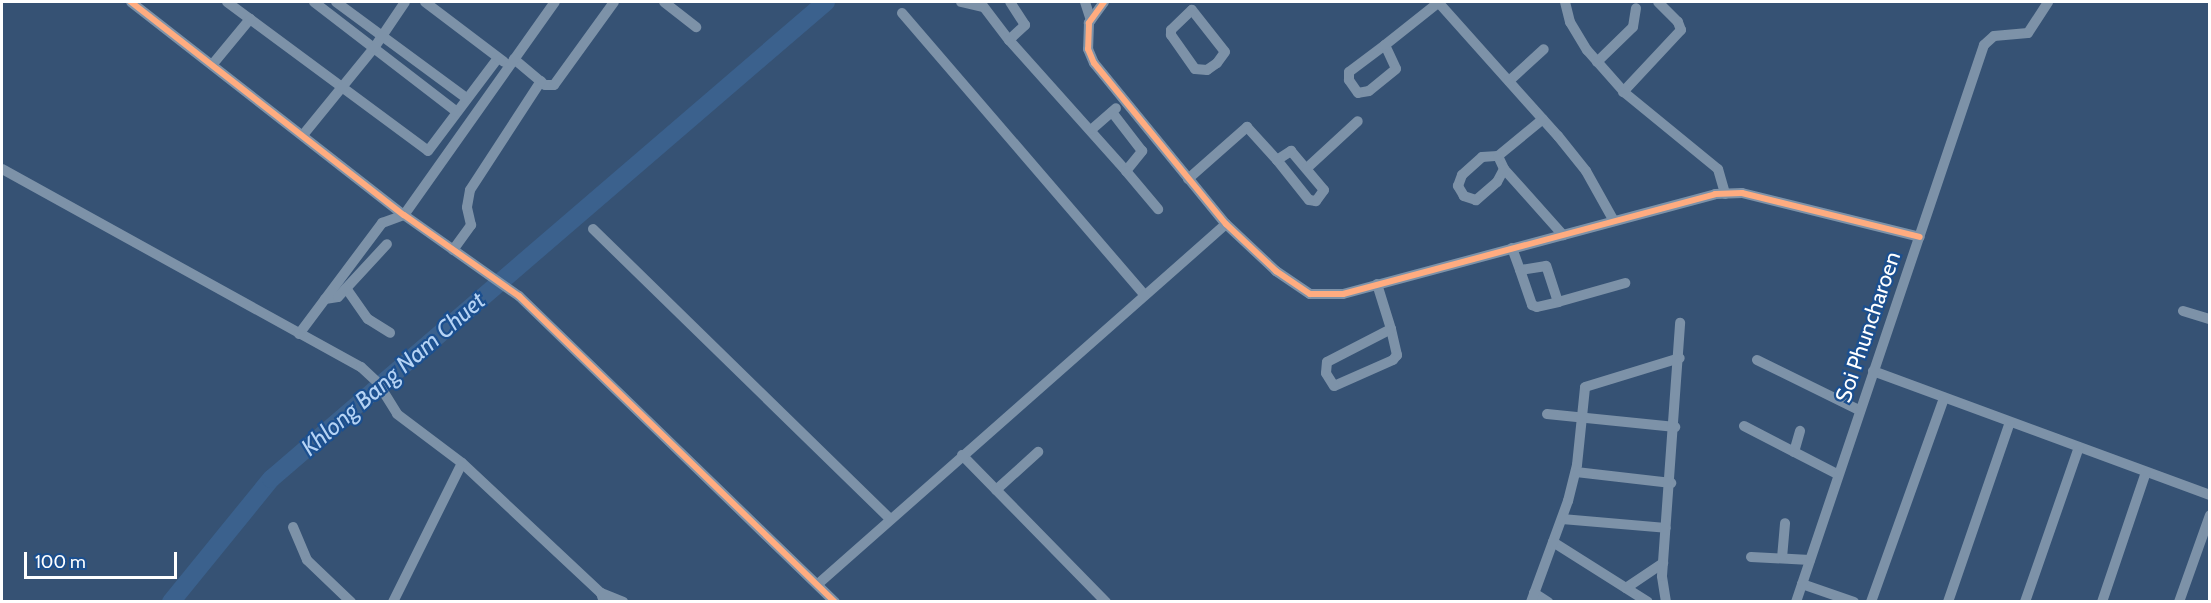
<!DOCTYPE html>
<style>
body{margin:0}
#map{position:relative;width:2211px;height:603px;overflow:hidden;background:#365274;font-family:Cabin,sans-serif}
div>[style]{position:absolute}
.river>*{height:18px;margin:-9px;padding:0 9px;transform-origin:9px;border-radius:9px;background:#3b618d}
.minor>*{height:10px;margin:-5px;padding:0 5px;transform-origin:5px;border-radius:5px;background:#7d92a8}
.cycleway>*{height:6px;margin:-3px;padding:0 3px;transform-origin:3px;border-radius:3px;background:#ffac80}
span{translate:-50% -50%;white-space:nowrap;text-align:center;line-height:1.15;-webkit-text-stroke:4.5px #1b4f8f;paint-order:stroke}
.street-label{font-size:22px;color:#fff}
.water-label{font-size:24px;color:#b5d3f5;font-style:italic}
.frame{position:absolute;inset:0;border:3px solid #fff;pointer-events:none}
.scale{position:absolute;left:24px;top:552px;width:153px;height:27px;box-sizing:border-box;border:3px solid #fff;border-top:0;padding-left:8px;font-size:18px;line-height:21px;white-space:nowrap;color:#fff;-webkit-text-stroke:4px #1b4f8f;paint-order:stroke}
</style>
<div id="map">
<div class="river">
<div style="left:171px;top:602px;width:159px;rotate:-50.9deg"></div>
<div style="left:271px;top:479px;width:732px;rotate:-40.68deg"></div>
</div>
<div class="minor">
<div style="left:131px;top:2px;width:346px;rotate:38deg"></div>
<div style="left:404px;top:215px;width:141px;rotate:35.2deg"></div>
<div style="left:519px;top:296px;width:440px;rotate:44.1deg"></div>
<div style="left:227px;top:2px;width:250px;rotate:36.5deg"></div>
<div style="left:428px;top:151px;width:116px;rotate:-53deg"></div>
<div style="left:314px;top:2px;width:180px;rotate:37.6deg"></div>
<div style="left:336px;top:2px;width:162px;rotate:36.4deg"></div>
<div style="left:425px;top:2px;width:99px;rotate:37.2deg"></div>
<div style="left:664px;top:2px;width:41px;rotate:38deg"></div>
<div style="left:961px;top:2px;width:23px;rotate:13deg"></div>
<div style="left:980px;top:2px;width:48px;rotate:52.7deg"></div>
<div style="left:1009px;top:40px;width:22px;rotate:-43deg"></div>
<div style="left:1025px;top:25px;width:27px;rotate:-123deg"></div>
<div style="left:1085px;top:2px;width:19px;rotate:72deg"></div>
<div style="left:1104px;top:2px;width:26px;rotate:126deg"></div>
<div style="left:1089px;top:23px;width:26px;rotate:92deg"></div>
<div style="left:1088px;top:49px;width:15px;rotate:67deg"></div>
<div style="left:1094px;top:63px;width:208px;rotate:50.7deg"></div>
<div style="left:1226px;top:224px;width:69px;rotate:43.2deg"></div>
<div style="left:1276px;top:271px;width:41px;rotate:34.1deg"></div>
<div style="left:1310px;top:294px;width:33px"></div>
<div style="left:1343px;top:294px;width:385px;rotate:-15deg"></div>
<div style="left:1715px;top:194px;width:27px;rotate:-2deg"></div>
<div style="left:1742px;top:193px;width:183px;rotate:13.9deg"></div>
<div style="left:1438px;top:2px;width:180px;rotate:48.2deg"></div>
<div style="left:1558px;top:136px;width:45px;rotate:51.3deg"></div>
<div style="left:1586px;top:171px;width:57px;rotate:60.8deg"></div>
<div style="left:1565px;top:2px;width:21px;rotate:76deg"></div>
<div style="left:1570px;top:22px;width:33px;rotate:59deg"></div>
<div style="left:1587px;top:50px;width:57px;rotate:48.5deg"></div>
<div style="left:1625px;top:93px;width:120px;rotate:39.3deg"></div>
<div style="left:1718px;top:169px;width:26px;rotate:74deg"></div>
<div style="left:1192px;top:10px;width:53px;rotate:51.8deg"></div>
<div style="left:1225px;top:52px;width:14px;rotate:126deg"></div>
<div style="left:1217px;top:63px;width:12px;rotate:145deg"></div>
<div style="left:1207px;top:70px;width:12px;rotate:-175deg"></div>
<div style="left:1195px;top:69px;width:42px;rotate:-125.2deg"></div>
<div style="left:1171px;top:35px;width:5px;rotate:-90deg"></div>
<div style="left:1171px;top:30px;width:29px;rotate:-44deg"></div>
<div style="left:902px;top:13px;width:371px;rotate:49.3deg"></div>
<div style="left:1009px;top:40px;width:176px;rotate:48.2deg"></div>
<div style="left:1126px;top:171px;width:26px;rotate:-51deg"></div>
<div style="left:1142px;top:151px;width:49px;rotate:-127.6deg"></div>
<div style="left:1385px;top:45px;width:26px;rotate:65deg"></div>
<div style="left:1396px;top:69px;width:35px;rotate:141deg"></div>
<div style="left:1369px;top:91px;width:11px;rotate:170deg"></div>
<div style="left:1358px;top:93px;width:16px;rotate:-125deg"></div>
<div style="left:1349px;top:80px;width:8px;rotate:-90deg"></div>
<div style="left:1349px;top:72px;width:45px;rotate:-36.9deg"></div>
<div style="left:1385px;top:45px;width:69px;rotate:-38.5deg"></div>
<div style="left:514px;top:59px;width:40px;rotate:40deg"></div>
<div style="left:545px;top:85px;width:9px"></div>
<div style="left:554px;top:85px;width:102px;rotate:-54.1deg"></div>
<div style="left:1597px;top:62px;width:50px;rotate:-44.2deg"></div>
<div style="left:1633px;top:27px;width:19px;rotate:-81deg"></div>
<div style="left:212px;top:65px;width:60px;rotate:-50.4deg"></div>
<div style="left:1509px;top:81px;width:47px;rotate:-42.4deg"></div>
<div style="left:1623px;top:92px;width:85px;rotate:-46.9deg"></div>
<div style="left:1681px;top:30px;width:9px;rotate:-111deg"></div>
<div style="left:1678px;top:22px;width:28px;rotate:-135deg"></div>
<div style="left:1091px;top:130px;width:33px;rotate:-41deg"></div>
<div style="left:303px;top:135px;width:112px;rotate:-50.8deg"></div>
<div style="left:374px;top:48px;width:55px;rotate:-56deg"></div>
<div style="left:1291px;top:151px;width:51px;rotate:49.8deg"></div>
<div style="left:1324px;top:190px;width:14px;rotate:126deg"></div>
<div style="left:1316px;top:201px;width:7px;rotate:-172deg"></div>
<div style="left:1309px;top:200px;width:51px;rotate:-128.7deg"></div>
<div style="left:1277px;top:160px;width:17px;rotate:-33deg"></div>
<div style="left:1498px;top:156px;width:14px;rotate:65deg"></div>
<div style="left:1504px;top:169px;width:15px;rotate:118deg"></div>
<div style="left:1497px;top:182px;width:28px;rotate:139deg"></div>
<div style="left:1476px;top:200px;width:13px;rotate:-162deg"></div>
<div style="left:1464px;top:196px;width:12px;rotate:-121deg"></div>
<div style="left:1458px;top:186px;width:12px;rotate:-70deg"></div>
<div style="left:1462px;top:175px;width:27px;rotate:-42deg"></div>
<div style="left:1482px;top:157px;width:16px;rotate:-4deg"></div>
<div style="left:1498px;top:156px;width:58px;rotate:-39.4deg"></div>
<div style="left:1307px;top:168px;width:69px;rotate:-42.7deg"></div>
<div style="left:2px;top:169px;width:410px;rotate:28.9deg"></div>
<div style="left:361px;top:367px;width:23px;rotate:43deg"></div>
<div style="left:378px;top:383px;width:36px;rotate:58deg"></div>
<div style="left:397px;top:414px;width:81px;rotate:37deg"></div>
<div style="left:462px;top:463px;width:190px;rotate:43.1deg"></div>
<div style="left:601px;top:593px;width:9px;rotate:72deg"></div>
<div style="left:1504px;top:169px;width:89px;rotate:48.2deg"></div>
<div style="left:1126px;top:171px;width:50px;rotate:49.9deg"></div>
<div style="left:1188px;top:179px;width:79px;rotate:-41.4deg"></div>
<div style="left:1247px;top:127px;width:45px;rotate:47.7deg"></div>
<div style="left:593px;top:229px;width:415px;rotate:44.3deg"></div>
<div style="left:1512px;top:248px;width:23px;rotate:70deg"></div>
<div style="left:453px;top:250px;width:31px;rotate:-54deg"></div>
<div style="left:471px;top:225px;width:18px;rotate:-103deg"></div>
<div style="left:467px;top:207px;width:17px;rotate:-80deg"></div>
<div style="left:470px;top:190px;width:130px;rotate:-56.9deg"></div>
<div style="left:1377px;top:284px;width:47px;rotate:72.7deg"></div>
<div style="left:346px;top:288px;width:38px;rotate:55deg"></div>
<div style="left:368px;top:319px;width:26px;rotate:32deg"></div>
<div style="left:325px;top:299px;width:13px;rotate:-9deg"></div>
<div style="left:338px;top:297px;width:72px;rotate:-47.2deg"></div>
<div style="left:1558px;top:302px;width:38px;rotate:-108deg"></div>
<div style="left:1546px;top:266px;width:26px;rotate:171deg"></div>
<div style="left:1520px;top:270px;width:37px;rotate:71deg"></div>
<div style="left:1532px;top:305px;width:5px;rotate:22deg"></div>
<div style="left:1537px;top:307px;width:22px;rotate:-13deg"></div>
<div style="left:1558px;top:302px;width:70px;rotate:-15.8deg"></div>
<div style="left:2183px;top:311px;width:28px;rotate:17deg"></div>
<div style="left:1391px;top:329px;width:27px;rotate:77deg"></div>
<div style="left:1397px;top:355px;width:6px;rotate:129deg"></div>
<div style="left:1393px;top:360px;width:64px;rotate:156.2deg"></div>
<div style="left:1334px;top:386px;width:15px;rotate:-122deg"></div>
<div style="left:1326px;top:373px;width:11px;rotate:-85deg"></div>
<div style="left:1327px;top:362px;width:72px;rotate:-27.3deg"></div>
<div style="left:299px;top:334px;width:139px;rotate:-53.2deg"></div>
<div style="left:382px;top:223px;width:23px;rotate:-20deg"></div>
<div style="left:404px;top:215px;width:261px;rotate:-54.7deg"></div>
<div style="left:1757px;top:360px;width:114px;rotate:26.1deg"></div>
<div style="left:1873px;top:371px;width:359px;rotate:20.2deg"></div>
<div style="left:1547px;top:414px;width:129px;rotate:5.8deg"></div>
<div style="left:1744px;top:426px;width:105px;rotate:27.3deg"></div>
<div style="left:1794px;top:452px;width:22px;rotate:-74deg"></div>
<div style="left:962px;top:455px;width:206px;rotate:45.6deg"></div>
<div style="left:1576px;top:472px;width:96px;rotate:6.6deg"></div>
<div style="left:996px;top:490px;width:57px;rotate:-42.1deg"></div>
<div style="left:1562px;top:519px;width:104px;rotate:4.9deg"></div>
<div style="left:293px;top:527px;width:36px;rotate:67deg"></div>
<div style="left:307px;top:560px;width:61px;rotate:43.7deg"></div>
<div style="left:1553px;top:542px;width:112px;rotate:32.3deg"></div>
<div style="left:1751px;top:557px;width:59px;rotate:2.9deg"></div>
<div style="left:1782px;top:558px;width:35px;rotate:-85deg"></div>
<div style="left:818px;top:584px;width:544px;rotate:-41.42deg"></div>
<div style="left:1802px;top:584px;width:55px;rotate:19.1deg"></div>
<div style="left:1626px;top:588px;width:45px;rotate:-34deg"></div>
<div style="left:601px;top:593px;width:24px;rotate:22deg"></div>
<div style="left:1534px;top:593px;width:17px;rotate:33deg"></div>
<div style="left:393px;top:602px;width:155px;rotate:-63.6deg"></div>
<div style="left:1531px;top:602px;width:108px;rotate:-69.9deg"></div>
<div style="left:1568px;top:501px;width:37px;rotate:-76deg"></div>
<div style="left:1577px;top:465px;width:78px;rotate:-84.1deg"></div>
<div style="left:1585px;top:387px;width:99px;rotate:-17deg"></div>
<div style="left:1666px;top:602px;width:26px;rotate:-99deg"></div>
<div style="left:1662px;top:576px;width:254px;rotate:-85.9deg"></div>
<div style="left:1796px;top:602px;width:588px;rotate:-71.35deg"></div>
<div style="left:1984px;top:45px;width:13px;rotate:-42deg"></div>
<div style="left:1994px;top:36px;width:34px;rotate:-5deg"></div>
<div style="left:2028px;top:33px;width:37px;rotate:-57deg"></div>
<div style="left:1871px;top:602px;width:217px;rotate:-70.3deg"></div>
<div style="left:1948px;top:602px;width:190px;rotate:-71deg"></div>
<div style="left:2025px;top:602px;width:164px;rotate:-70.8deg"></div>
<div style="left:2102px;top:602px;width:137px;rotate:-71.3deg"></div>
<div style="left:2179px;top:602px;width:92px;rotate:-70.4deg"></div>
</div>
<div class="cycleway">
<div style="left:131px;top:2px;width:346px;rotate:38deg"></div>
<div style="left:404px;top:215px;width:141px;rotate:35.2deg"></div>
<div style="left:519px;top:296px;width:440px;rotate:44.1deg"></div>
<div style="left:1104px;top:2px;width:26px;rotate:126deg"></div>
<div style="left:1089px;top:23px;width:26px;rotate:92deg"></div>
<div style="left:1088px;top:49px;width:15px;rotate:67deg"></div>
<div style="left:1094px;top:63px;width:208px;rotate:50.7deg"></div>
<div style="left:1226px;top:224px;width:69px;rotate:43.2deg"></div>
<div style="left:1276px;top:271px;width:41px;rotate:34.1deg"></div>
<div style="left:1310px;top:294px;width:33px"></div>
<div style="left:1343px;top:294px;width:385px;rotate:-15deg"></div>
<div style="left:1715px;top:194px;width:27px;rotate:-2deg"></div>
<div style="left:1742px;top:193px;width:183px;rotate:13.9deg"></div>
</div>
<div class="street-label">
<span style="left:1868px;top:327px;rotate:-71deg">Soi Phuncharoen</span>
</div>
<div class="water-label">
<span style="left:393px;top:374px;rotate:-41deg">Khlong Bang Nam Chuet</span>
</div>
<div class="frame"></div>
<div class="scale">100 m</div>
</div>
